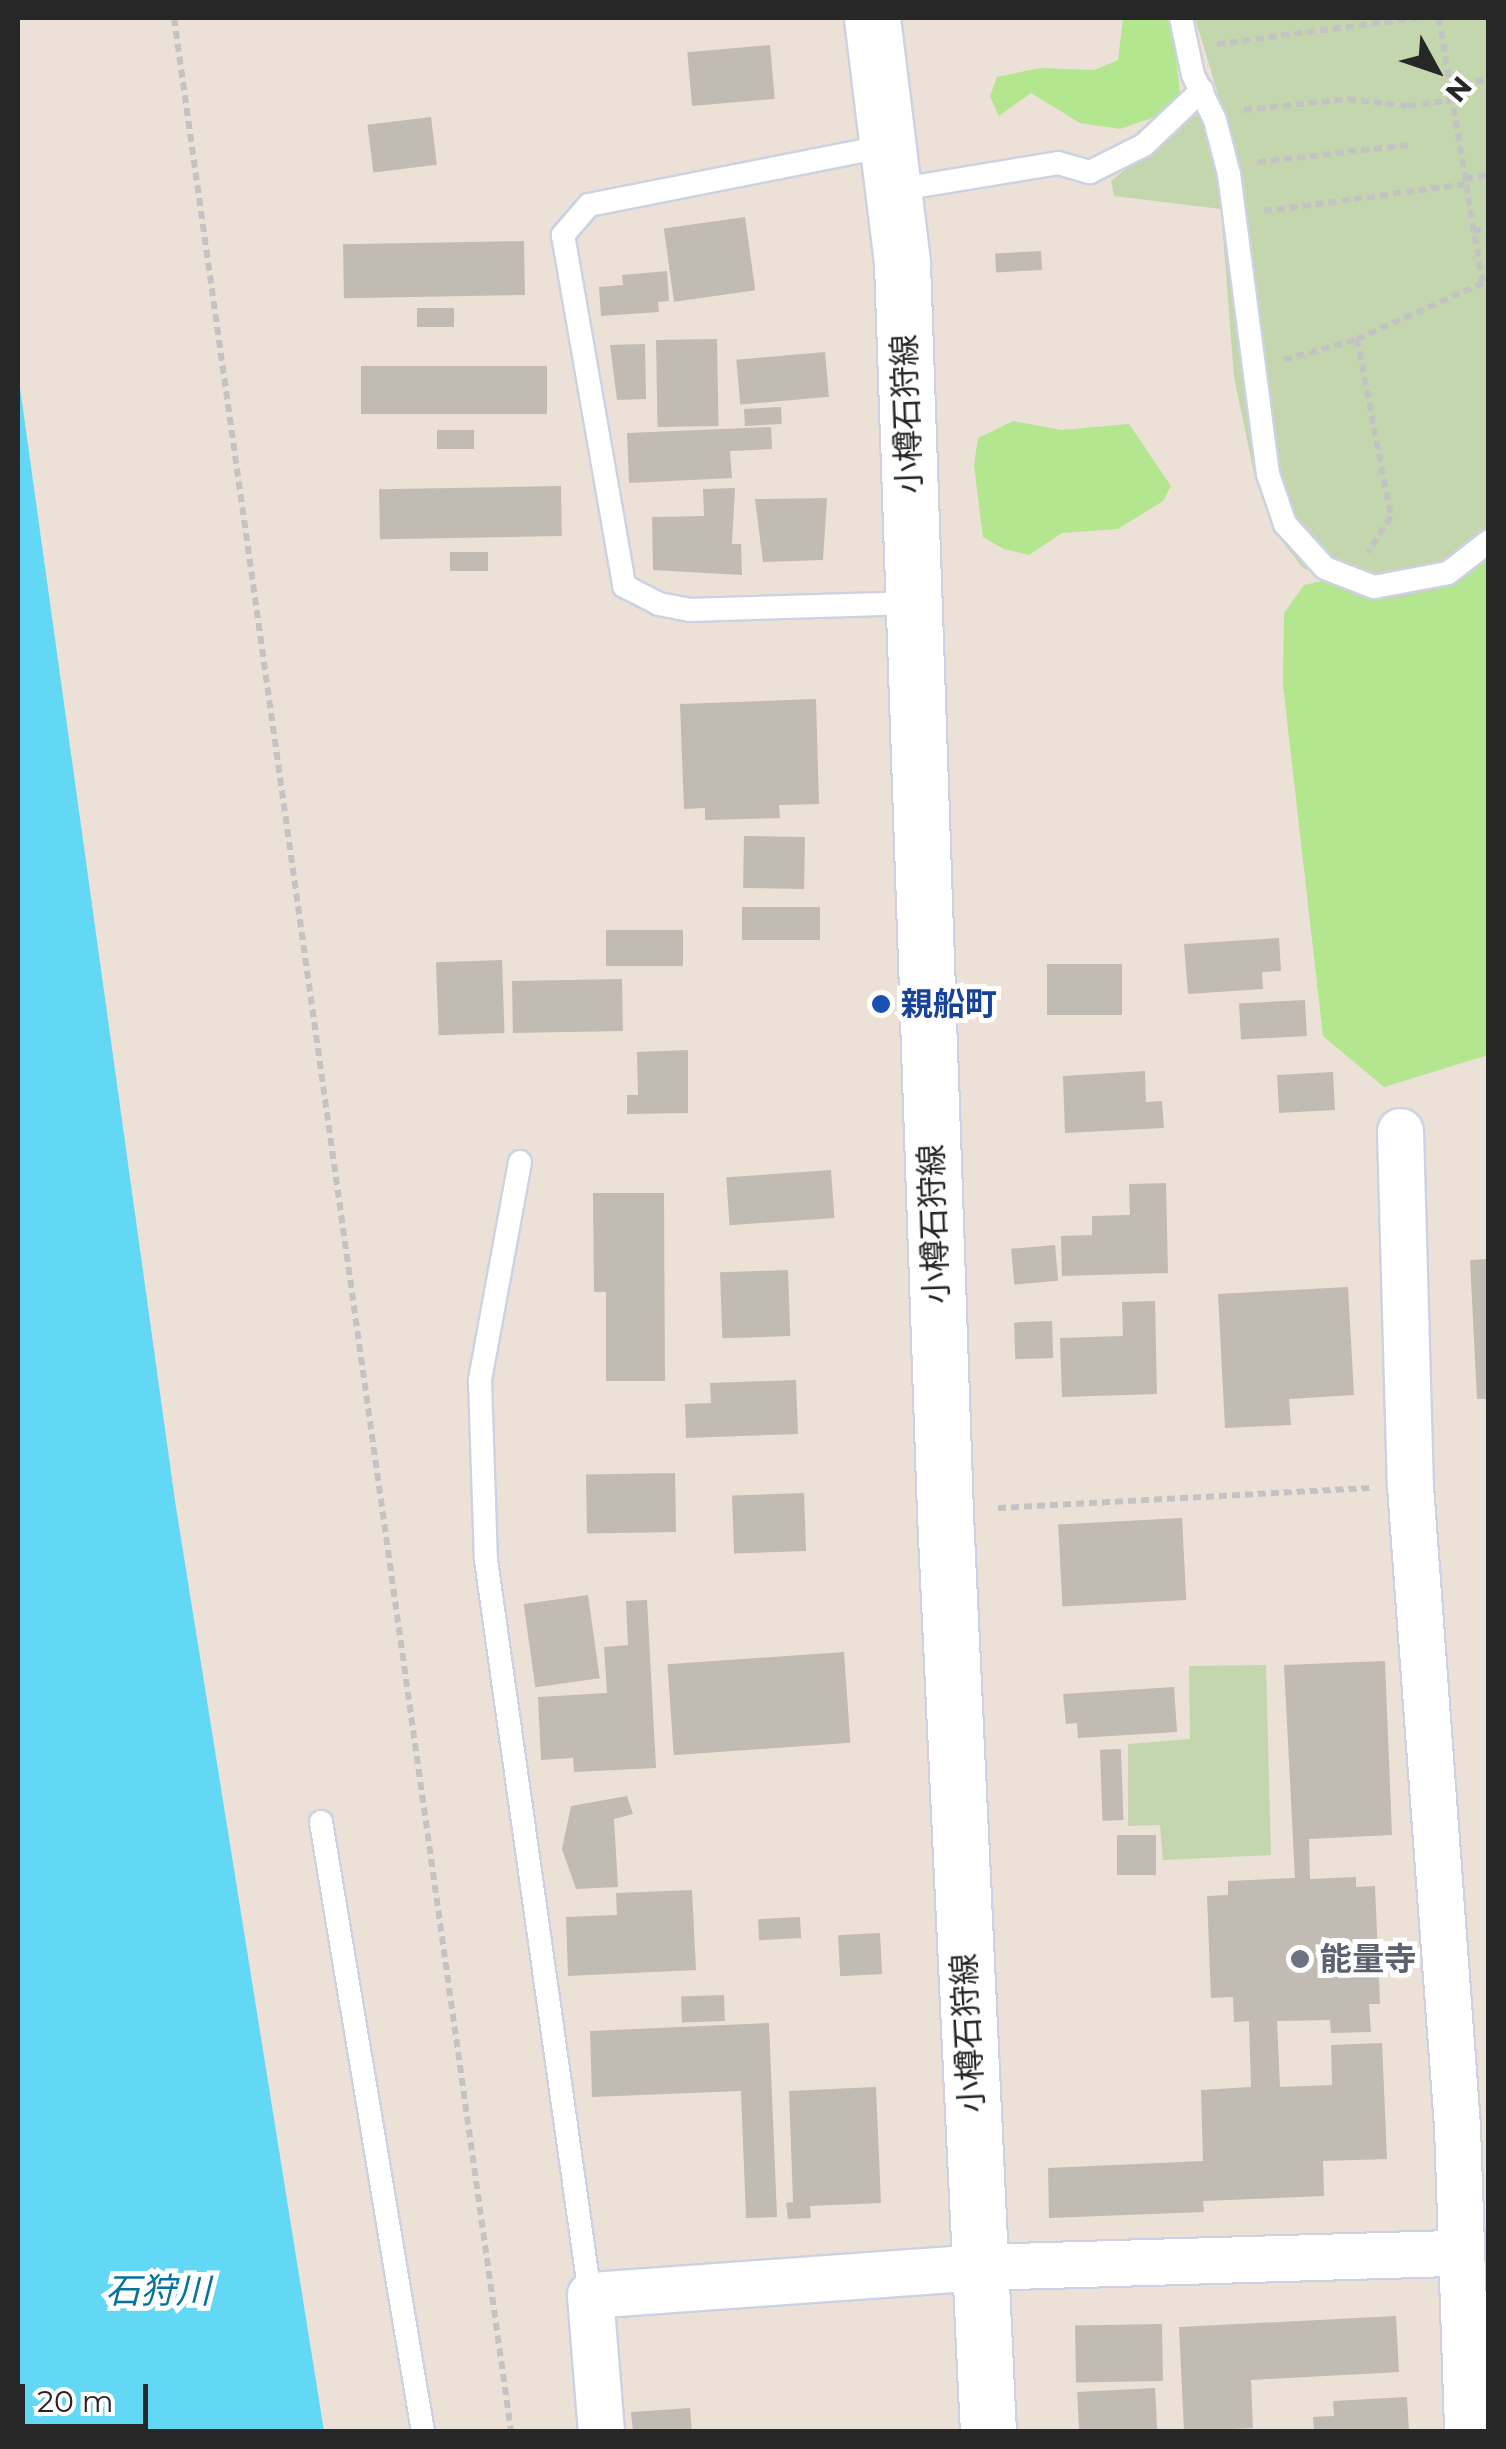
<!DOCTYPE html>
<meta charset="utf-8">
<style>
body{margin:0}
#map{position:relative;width:1506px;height:2449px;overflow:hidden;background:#ebe1d7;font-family:Montserrat,"Noto Sans JP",sans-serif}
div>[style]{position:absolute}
.green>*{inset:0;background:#b3e68f}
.cemetery>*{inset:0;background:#c4d6ad}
.water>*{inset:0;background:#62d8f5}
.building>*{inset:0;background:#c2bbb4;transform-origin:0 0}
.path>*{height:6px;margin-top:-3px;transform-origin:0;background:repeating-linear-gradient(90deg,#c3c3c3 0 8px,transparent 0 13px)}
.roads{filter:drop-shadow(2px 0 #ccd2e2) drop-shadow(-2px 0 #ccd2e2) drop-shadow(0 2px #ccd2e2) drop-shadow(0 -2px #ccd2e2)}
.service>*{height:22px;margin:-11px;padding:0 11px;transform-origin:11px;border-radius:11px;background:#fff}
.minor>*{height:45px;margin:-22.5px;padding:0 22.5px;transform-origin:22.5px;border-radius:22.5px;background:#fff}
.secondary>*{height:55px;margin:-27.5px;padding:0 27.5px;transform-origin:27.5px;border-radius:27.5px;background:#fff}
.dots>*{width:28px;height:28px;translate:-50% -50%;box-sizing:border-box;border:5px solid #fff;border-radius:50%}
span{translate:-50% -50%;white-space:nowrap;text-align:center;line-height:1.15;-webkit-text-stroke:10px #fff;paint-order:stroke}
.street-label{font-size:32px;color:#272727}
.transit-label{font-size:32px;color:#164399;font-weight:700}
.left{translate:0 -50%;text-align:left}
.worship-label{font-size:32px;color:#5b616d;font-weight:700}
.water-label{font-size:35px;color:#06739c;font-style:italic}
.frame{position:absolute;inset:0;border:20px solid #272727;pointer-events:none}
.north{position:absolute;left:1386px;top:20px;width:100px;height:100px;-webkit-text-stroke:8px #fff;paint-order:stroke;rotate:130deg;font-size:28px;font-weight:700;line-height:40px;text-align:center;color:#272727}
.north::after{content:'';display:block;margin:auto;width:35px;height:45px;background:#272727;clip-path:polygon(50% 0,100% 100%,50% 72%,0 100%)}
.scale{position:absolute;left:20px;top:2384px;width:128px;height:45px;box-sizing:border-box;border:5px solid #272727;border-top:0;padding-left:12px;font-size:30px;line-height:35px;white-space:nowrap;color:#272727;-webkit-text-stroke:8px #fff;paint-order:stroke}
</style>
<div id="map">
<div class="green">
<div style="clip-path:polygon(1123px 18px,1172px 18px,1180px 94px,1166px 113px,1120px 129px,1080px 123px,1031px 93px,999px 116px,990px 96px,997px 77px,1039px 68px,1094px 70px,1118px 60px)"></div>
<div style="clip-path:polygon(1488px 418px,1488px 1055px,1384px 1087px,1323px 1036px,1283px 685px,1284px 613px,1304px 585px,1331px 579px)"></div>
<div style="clip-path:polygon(1013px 421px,1061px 430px,1129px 424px,1171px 486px,1163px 501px,1118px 529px,1062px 533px,1029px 555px,1004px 549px,983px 537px,974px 465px,978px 438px)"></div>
</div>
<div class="cemetery">
<div style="clip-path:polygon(1195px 18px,1488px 18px,1488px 555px,1437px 590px,1396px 599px,1358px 597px,1302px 567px,1275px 532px,1255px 478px,1234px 377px,1221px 209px,1114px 196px,1111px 181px,1218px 94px)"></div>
<div style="clip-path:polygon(1266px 1665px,1271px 1855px,1163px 1860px,1160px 1825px,1128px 1826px,1128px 1744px,1190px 1739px,1189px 1666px)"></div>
</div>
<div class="water">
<div style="clip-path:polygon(18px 373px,175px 1501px,324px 2431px,18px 2431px)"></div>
</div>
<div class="building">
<div style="left:770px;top:45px;width:54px;height:83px;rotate:85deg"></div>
<div style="left:431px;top:117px;width:48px;height:64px;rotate:83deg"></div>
<div style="left:745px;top:217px;width:74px;height:82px;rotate:82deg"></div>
<div style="left:524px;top:241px;width:54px;height:181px;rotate:89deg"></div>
<div style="left:1041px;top:251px;width:19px;height:46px;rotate:87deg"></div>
<div style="clip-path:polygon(667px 271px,669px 301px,658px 302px,659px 312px,601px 316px,599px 287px,623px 285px,622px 275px)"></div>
<div style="left:417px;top:308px;width:37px;height:19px"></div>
<div style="left:717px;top:339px;width:87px;height:61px;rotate:89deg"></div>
<div style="clip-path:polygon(645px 344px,646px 399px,617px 400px,610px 345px)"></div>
<div style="left:825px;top:352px;width:45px;height:89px;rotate:85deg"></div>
<div style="left:547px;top:366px;width:48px;height:186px;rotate:90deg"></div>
<div style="left:781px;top:407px;width:17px;height:37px;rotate:87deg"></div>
<div style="clip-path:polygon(771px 427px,772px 449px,730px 451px,732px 478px,629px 483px,627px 433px)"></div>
<div style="left:437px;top:430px;width:37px;height:19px"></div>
<div style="left:561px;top:486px;width:50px;height:182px;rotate:89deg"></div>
<div style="clip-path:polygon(735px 488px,732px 544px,741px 544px,742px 575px,653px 570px,652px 517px,704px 516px,703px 489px)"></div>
<div style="clip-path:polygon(827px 498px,823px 560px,763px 562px,755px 499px)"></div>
<div style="left:450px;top:552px;width:38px;height:19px"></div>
<div style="clip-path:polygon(816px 699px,819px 804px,779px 805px,780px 818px,705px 820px,705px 808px,684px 809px,680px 704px)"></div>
<div style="left:744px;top:836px;width:61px;height:52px;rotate:1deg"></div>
<div style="left:742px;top:907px;width:78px;height:33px"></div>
<div style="left:606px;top:930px;width:77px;height:36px"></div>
<div style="clip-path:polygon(1279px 938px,1281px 971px,1262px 972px,1263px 989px,1188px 994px,1184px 944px)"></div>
<div style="left:502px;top:960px;width:73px;height:66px;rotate:88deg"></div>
<div style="left:1122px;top:964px;width:51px;height:75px;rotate:90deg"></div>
<div style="left:622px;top:979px;width:52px;height:110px;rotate:89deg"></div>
<div style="left:1305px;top:1000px;width:36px;height:66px;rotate:87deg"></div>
<div style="clip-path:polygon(688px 1050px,688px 1113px,627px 1114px,627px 1095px,638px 1095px,637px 1052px)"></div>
<div style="clip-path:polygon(1145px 1071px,1146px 1102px,1162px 1101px,1164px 1128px,1065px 1133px,1063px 1076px)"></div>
<div style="left:1333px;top:1072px;width:38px;height:56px;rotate:87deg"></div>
<div style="left:831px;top:1170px;width:48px;height:105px;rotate:86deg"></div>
<div style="clip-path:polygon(1166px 1183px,1168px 1273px,1062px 1276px,1061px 1236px,1092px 1235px,1092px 1216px,1130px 1215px,1129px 1184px)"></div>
<div style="clip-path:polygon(593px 1193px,664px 1193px,665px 1381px,606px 1381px,606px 1292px,594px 1292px)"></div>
<div style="left:1055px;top:1245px;width:36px;height:44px;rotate:85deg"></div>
<div style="clip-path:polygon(1488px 1259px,1488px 1399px,1477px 1399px,1470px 1260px)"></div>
<div style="left:788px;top:1270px;width:66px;height:68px;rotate:88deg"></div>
<div style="clip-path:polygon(1348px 1287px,1354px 1395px,1289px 1399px,1291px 1425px,1225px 1428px,1218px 1294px)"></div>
<div style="clip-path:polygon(1155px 1301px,1157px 1394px,1062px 1397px,1060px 1338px,1123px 1336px,1122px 1302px)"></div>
<div style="left:1052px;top:1321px;width:37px;height:38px;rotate:88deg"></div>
<div style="clip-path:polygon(796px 1380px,798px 1434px,686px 1438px,685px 1404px,711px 1403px,710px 1383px)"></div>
<div style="left:675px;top:1473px;width:59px;height:89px;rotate:89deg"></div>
<div style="left:804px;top:1493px;width:58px;height:72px;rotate:88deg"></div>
<div style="left:1182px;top:1518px;width:82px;height:124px;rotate:87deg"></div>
<div style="left:588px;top:1595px;width:84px;height:65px;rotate:82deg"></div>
<div style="clip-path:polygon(647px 1600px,656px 1768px,574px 1772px,573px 1758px,541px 1760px,538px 1697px,607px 1693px,604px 1647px,628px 1645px,626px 1601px)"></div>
<div style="left:844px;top:1652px;width:91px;height:177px;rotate:86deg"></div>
<div style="clip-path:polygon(1385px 1661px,1392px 1835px,1309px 1839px,1310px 1879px,1356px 1877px,1356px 1887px,1375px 1886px,1380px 2004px,1369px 2004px,1371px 2032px,1331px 2033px,1330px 2020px,1277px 2021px,1280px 2087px,1332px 2085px,1331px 2045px,1382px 2043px,1387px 2159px,1323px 2161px,1324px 2196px,1203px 2201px,1204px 2212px,1049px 2218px,1048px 2168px,1203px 2161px,1201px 2090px,1251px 2087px,1249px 2021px,1234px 2022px,1233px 1997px,1211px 1998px,1207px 1896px,1228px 1895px,1228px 1881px,1295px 1878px,1284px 1665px)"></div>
<div style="clip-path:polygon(1174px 1687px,1177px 1732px,1078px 1738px,1077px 1723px,1066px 1724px,1063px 1694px)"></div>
<div style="left:1121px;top:1749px;width:71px;height:21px;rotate:88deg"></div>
<div style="clip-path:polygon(627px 1796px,633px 1814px,614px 1819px,618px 1887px,576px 1889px,562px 1849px,571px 1806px)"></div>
<div style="left:1117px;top:1835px;width:39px;height:40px"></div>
<div style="clip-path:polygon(692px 1890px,696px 1970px,568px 1976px,566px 1917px,617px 1915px,616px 1893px)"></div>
<div style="left:800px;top:1917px;width:21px;height:42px;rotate:87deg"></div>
<div style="left:880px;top:1933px;width:41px;height:42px;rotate:87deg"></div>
<div style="left:724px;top:1995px;width:26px;height:43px;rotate:88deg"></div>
<div style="clip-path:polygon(769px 2023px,777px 2217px,746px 2218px,741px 2091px,592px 2097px,590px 2031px)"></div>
<div style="clip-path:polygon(876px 2087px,881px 2203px,810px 2206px,811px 2218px,788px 2219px,786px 2203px,793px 2202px,789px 2091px)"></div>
<div style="clip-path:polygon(1396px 2316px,1399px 2372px,1251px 2380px,1253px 2428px,1184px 2431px,1179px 2327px)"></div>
<div style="left:1162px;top:2324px;width:57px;height:87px;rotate:89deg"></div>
<div style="left:1155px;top:2388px;width:44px;height:78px;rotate:87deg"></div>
<div style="clip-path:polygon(1407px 2397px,1409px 2432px,1314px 2432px,1313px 2417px,1334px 2416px,1333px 2401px)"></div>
<div style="clip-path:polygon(690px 2408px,692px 2432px,633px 2432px,631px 2412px)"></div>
</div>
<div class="path">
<div style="left:174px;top:18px;width:2437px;rotate:82.05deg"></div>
<div style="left:1439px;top:18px;width:267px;rotate:80.7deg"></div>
<div style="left:1217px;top:44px;width:202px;rotate:-7.4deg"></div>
<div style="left:1450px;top:86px;width:39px;rotate:-10deg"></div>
<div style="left:1244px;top:110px;width:105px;rotate:-6deg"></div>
<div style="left:1348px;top:99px;width:60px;rotate:6.7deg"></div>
<div style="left:1408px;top:106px;width:44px;rotate:-7.8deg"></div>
<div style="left:1258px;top:162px;width:152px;rotate:-6.4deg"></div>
<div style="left:1465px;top:179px;width:23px;rotate:-10deg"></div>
<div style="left:1264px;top:211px;width:204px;rotate:-7.6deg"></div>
<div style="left:1473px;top:231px;width:15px;rotate:-8deg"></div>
<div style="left:1357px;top:339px;width:181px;rotate:79.2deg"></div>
<div style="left:1391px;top:517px;width:42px;rotate:123.3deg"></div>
<div style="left:1284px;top:360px;width:76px;rotate:-16deg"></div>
<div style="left:1357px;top:339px;width:143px;rotate:-23.9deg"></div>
<div style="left:998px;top:1508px;width:372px;rotate:-3.1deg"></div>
</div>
<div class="roads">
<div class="service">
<div style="left:1181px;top:18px;width:58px;rotate:78.1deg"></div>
<div style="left:1193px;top:75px;width:50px;rotate:63.9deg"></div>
<div style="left:1215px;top:120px;width:56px;rotate:75.5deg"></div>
<div style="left:1229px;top:174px;width:303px;rotate:82.6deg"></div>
<div style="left:1268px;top:474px;width:53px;rotate:71.2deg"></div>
<div style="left:1285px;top:524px;width:59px;rotate:47.7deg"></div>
<div style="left:1325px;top:568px;width:53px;rotate:21.2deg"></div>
<div style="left:1374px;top:587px;width:75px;rotate:-10.7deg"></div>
<div style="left:1448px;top:573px;width:51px;rotate:-37.8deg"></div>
<div style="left:887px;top:146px;width:304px;rotate:168.8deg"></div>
<div style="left:589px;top:205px;width:40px;rotate:131deg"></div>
<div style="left:563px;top:235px;width:356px;rotate:80.1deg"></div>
<div style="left:624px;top:586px;width:39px;rotate:27deg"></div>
<div style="left:659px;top:604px;width:31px;rotate:11deg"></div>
<div style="left:689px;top:610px;width:225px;rotate:-1.8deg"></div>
<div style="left:895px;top:190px;width:165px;rotate:-9.4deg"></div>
<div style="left:1058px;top:163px;width:33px;rotate:16deg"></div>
<div style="left:1090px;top:172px;width:60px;rotate:-26.6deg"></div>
<div style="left:1144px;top:145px;width:80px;rotate:-43.5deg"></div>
<div style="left:520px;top:1162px;width:223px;rotate:100.4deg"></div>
<div style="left:480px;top:1381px;width:179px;rotate:88.1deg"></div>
<div style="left:486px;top:1560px;width:742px;rotate:81.95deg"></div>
<div style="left:321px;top:1822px;width:618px;rotate:80.51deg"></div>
</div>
<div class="minor">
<div style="left:1400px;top:1131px;width:355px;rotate:88.4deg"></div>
<div style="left:1410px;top:1486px;width:642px;rotate:85.8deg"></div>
<div style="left:1457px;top:2126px;width:306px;rotate:88.1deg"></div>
<div style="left:601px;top:2432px;width:137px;rotate:-94.6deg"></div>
<div style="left:590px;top:2295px;width:390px;rotate:-4.1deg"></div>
<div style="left:979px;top:2267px;width:479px;rotate:-1.7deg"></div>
</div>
<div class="secondary">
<div style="left:872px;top:18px;width:247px;rotate:83deg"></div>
<div style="left:902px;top:263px;width:1252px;rotate:88.03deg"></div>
<div style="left:945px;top:1514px;width:919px;rotate:87.32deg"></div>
</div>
</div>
<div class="dots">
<div style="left:881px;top:1004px;background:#1a4fb4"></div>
<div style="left:1300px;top:1959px;background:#6b7280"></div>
</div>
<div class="street-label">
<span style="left:907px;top:414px;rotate:-92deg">小樽石狩線</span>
<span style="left:934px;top:1224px;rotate:-92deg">小樽石狩線</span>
<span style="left:968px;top:2033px;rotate:-93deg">小樽石狩線</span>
</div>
<div class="transit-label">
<span class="left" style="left:901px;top:1004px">親船町</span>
</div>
<div class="worship-label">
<span class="left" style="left:1320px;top:1959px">能量寺</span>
</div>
<div class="water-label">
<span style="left:158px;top:2291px">石狩川</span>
</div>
<div class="frame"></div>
<div class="north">N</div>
<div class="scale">20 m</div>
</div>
